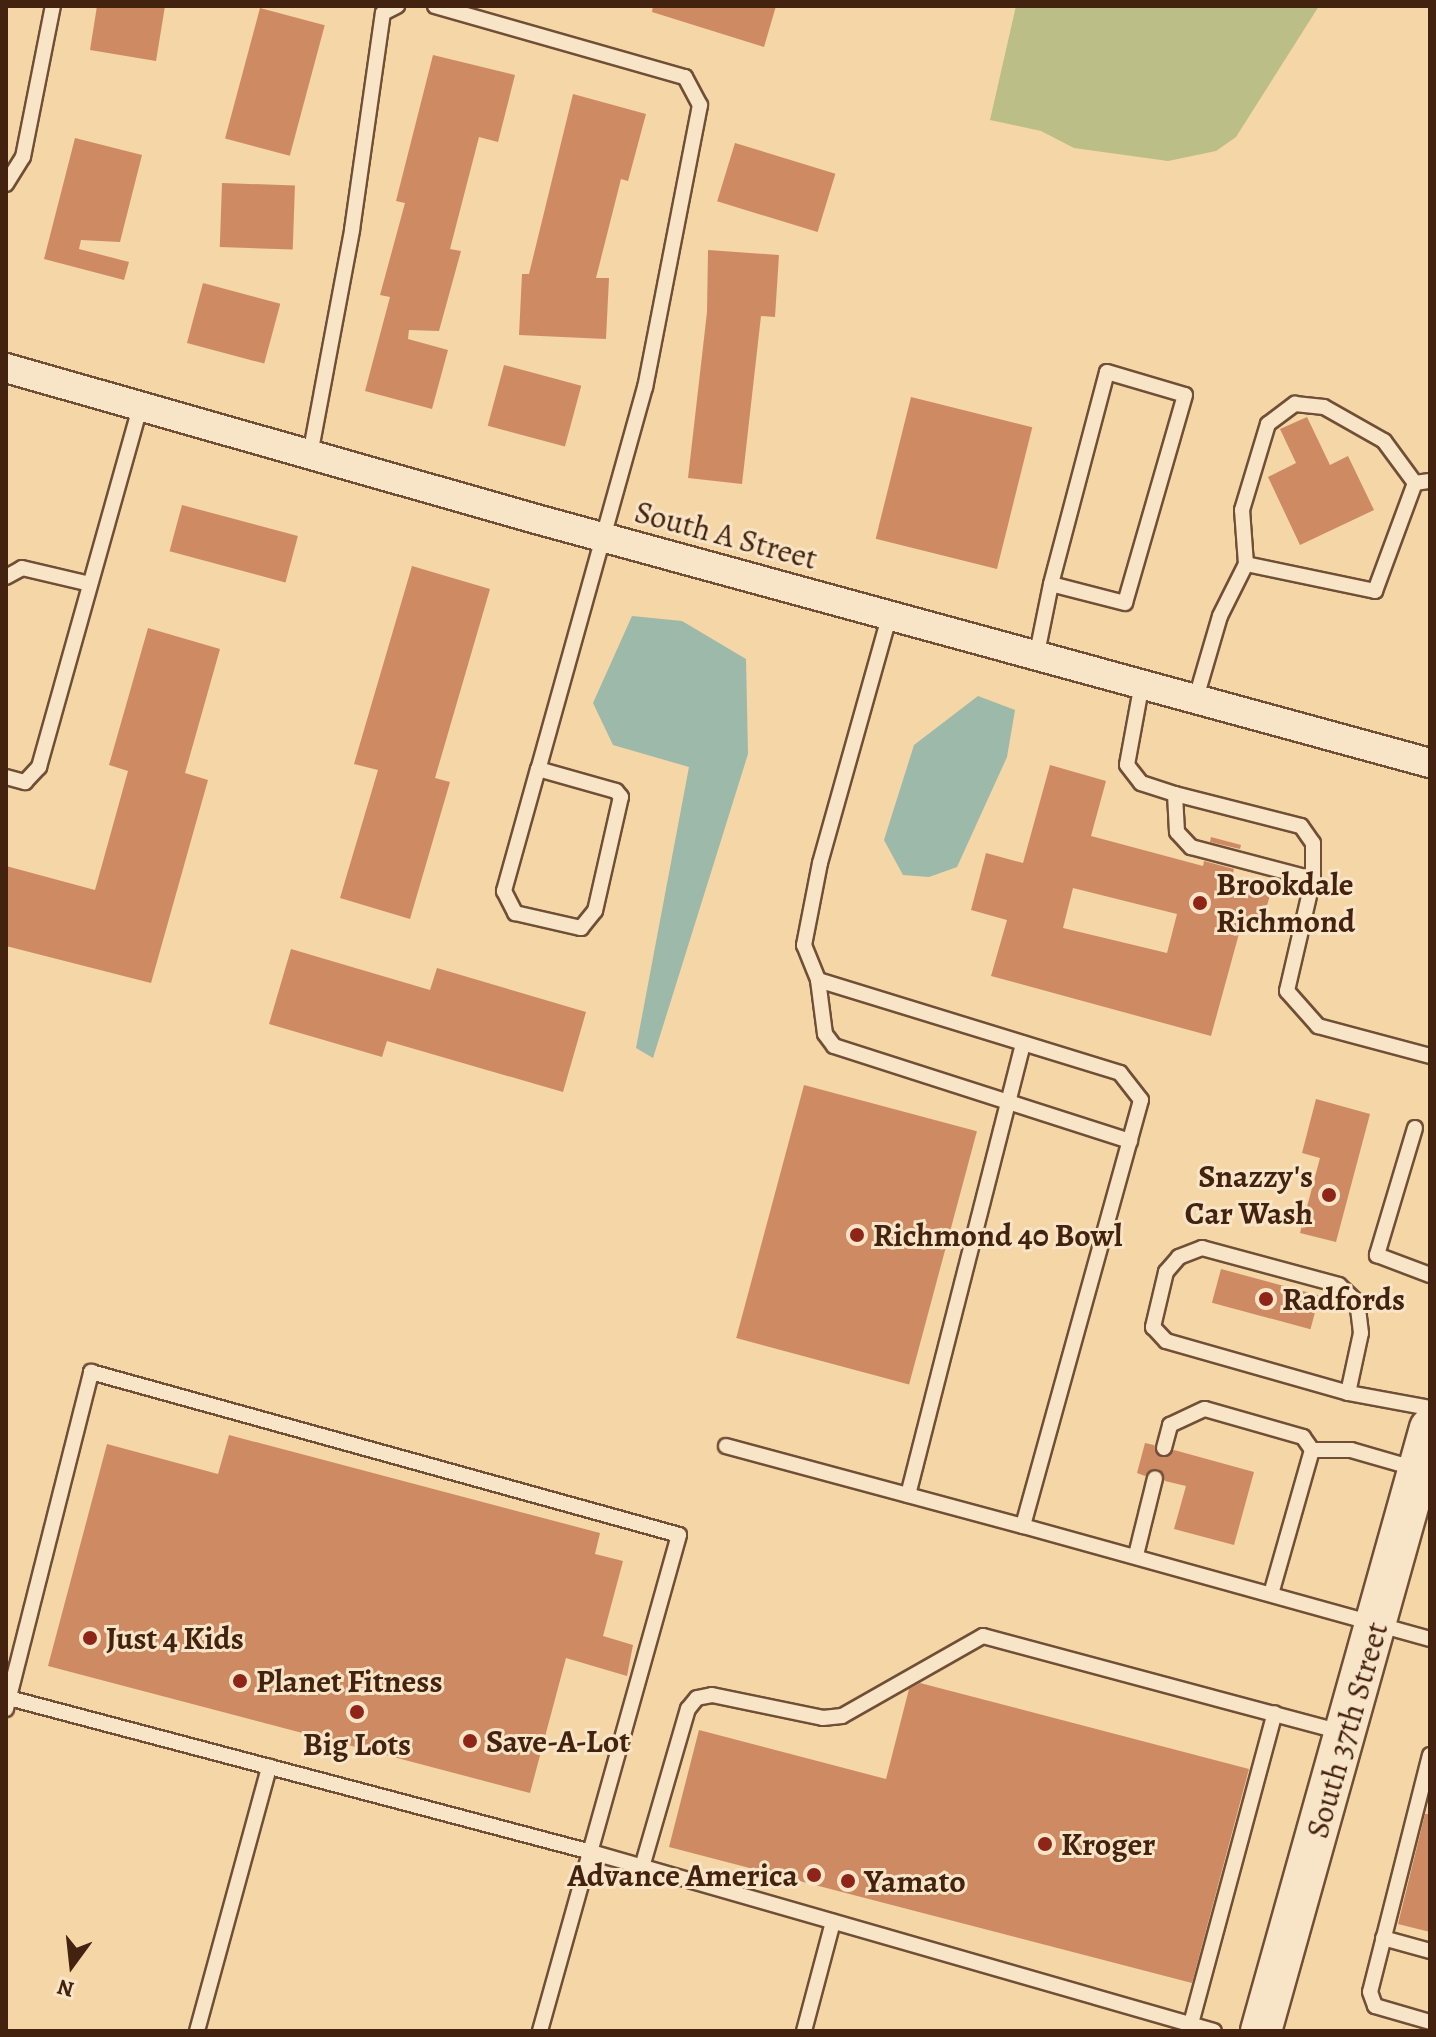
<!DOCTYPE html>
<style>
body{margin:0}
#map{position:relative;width:1436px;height:2037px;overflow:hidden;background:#f4d6a7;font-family:Alegreya,serif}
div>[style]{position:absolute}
.green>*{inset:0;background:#bcbe87}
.water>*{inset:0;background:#9cb9aa}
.building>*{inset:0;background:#ce8b63;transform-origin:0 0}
.roads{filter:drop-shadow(2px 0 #704f36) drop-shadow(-2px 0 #704f36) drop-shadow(0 2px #704f36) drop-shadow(0 -2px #704f36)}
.lane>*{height:14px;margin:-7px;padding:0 7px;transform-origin:7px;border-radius:7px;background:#f8e4c6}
.street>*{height:28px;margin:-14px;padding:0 14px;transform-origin:14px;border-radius:14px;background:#f8e4c6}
.secondary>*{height:40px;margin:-20px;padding:0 20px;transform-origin:20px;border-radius:20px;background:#f8e4c6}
.dots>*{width:22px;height:22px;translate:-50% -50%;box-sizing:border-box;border:4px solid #f8e4c6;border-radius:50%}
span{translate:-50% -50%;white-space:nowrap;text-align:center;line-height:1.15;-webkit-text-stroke:6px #f8e4c6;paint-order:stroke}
.street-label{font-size:32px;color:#442210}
.poi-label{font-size:32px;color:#442210;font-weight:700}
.left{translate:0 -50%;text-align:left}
.right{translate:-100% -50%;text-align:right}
.frame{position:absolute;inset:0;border:8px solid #442210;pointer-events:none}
.north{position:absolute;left:32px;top:1925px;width:80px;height:80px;-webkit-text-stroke:6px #f8e4c6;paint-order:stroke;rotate:195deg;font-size:22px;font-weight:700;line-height:32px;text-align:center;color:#442210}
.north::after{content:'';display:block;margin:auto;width:28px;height:36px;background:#442210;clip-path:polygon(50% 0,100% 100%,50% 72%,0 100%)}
</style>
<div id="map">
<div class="green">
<div style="clip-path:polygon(1016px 6px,1319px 6px,1236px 137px,1216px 151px,1168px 161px,1074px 148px,1041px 131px,990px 120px)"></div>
</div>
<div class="water">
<div style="clip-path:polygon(632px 616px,682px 621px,746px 659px,748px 754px,653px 1058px,636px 1048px,689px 767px,613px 745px,593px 703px)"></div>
<div style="clip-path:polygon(978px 696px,1015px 710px,1007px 757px,957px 867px,929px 877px,903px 875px,884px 840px,914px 745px)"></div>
</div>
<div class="building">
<div style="clip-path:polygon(97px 6px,165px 6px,156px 61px,90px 50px)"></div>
<div style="clip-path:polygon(653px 6px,776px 6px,764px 47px,652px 12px)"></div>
<div style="left:260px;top:8px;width:67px;height:135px;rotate:15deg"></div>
<div style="clip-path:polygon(433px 55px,515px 75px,498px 142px,479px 137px,450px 249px,461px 251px,439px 331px,409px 330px,408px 339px,448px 350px,432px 409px,365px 391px,390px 297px,380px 295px,405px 203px,396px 201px)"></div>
<div style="clip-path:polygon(573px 94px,646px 114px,628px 181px,621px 179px,596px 278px,609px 278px,606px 339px,519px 335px,522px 274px,529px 274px)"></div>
<div style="clip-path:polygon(75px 138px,142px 155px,120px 242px,81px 240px,79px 249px,129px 262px,124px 280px,44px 259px)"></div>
<div style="left:735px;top:143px;width:105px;height:61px;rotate:17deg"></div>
<div style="left:222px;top:183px;width:73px;height:64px;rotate:2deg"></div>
<div style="clip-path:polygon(708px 250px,779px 255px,775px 317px,761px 316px,742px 484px,688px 478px,707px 312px)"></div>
<div style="left:203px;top:283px;width:80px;height:62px;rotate:15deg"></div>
<div style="left:504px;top:365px;width:80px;height:63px;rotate:15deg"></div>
<div style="left:911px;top:397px;width:125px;height:146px;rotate:14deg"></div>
<div style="clip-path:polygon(1307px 417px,1330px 465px,1348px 456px,1374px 510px,1300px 545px,1268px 477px,1296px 463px,1280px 429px)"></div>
<div style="left:182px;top:505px;width:120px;height:48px;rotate:15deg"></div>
<div style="clip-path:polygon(412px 566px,490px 589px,435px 778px,450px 782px,410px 919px,340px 898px,378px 770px,354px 764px)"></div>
<div style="clip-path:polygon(148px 628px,220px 649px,185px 773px,208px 780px,151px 983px,6px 946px,6px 866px,95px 890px,128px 771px,109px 765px)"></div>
<div style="clip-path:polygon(evenodd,1050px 765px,1106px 781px,1091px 836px,1203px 866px,1204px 861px,1234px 869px,1230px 885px,1270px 895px,1262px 924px,1243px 919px,1211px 1036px,991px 976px,1007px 920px,971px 910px,986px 853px,1023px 863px,1050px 765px,1073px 888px,1177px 914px,1167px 953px,1063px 928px,1073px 888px)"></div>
<div style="clip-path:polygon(1211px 837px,1241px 845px,1240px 849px,1210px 842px)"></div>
<div style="clip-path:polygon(291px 949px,430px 990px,437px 968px,586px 1012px,563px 1092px,387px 1041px,382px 1057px,269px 1024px)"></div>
<div style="left:804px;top:1085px;width:179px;height:262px;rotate:15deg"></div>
<div style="clip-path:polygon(1316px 1099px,1370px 1114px,1336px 1242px,1300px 1233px,1320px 1158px,1302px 1153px)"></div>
<div style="left:1221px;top:1269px;width:102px;height:35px;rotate:15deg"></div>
<div style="clip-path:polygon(229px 1435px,600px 1533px,595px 1554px,623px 1561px,603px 1636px,633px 1645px,627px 1676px,566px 1658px,530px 1793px,48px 1666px,107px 1444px,218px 1474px)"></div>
<div style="clip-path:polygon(1145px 1443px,1154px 1445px,1161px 1457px,1174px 1450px,1254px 1472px,1234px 1545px,1174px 1529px,1186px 1486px,1165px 1481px,1158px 1469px,1145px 1476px,1137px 1473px)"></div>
<div style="clip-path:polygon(920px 1683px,1249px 1769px,1192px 1983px,669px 1847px,699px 1730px,886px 1779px,909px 1689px)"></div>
<div style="clip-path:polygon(1425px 1814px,1430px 1814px,1430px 1932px,1398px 1924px)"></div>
</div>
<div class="roads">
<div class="lane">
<div style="left:435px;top:6px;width:260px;rotate:15.9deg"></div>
<div style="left:685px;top:77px;width:32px;rotate:62deg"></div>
<div style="left:700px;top:105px;width:287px;rotate:101deg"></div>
<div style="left:645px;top:387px;width:397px;rotate:105.6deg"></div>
<div style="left:538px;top:769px;width:127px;rotate:105.6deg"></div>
<div style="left:504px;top:891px;width:25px;rotate:63deg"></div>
<div style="left:515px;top:913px;width:68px;rotate:12.8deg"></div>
<div style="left:581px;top:928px;width:22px;rotate:-51deg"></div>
<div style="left:595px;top:911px;width:117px;rotate:-77.2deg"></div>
<div style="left:621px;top:797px;width:8px;rotate:-130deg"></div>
<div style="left:616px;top:791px;width:81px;rotate:-164.2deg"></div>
<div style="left:6px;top:184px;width:32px;rotate:-58deg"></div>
<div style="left:23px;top:157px;width:154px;rotate:-78.8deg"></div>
<div style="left:310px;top:455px;width:229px;rotate:-79.4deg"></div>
<div style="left:352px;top:230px;width:219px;rotate:-81.9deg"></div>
<div style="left:383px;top:13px;width:16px;rotate:-27deg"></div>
<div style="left:1246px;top:564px;width:54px;rotate:-94.2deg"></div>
<div style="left:1242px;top:510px;width:90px;rotate:-73.2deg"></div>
<div style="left:1268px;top:424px;width:34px;rotate:-37deg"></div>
<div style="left:1295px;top:404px;width:29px;rotate:6deg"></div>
<div style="left:1324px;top:407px;width:69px;rotate:29.5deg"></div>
<div style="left:1384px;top:441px;width:52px;rotate:53.6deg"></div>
<div style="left:6px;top:577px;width:18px;rotate:-29deg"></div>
<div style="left:22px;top:568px;width:70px;rotate:13.2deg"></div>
<div style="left:890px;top:614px;width:259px;rotate:105.7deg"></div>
<div style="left:820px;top:863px;width:84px;rotate:101deg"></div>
<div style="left:804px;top:945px;width:38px;rotate:68deg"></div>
<div style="left:818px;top:980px;width:316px;rotate:17.1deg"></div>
<div style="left:1120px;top:1073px;width:34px;rotate:52deg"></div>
<div style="left:1141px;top:1100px;width:442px;rotate:105.5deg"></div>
<div style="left:1023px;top:1526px;width:422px;rotate:15.5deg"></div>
<div style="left:1037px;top:653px;width:70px;rotate:-78.5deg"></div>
<div style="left:1051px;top:584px;width:219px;rotate:-75.2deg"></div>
<div style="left:1107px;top:372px;width:81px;rotate:16.4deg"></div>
<div style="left:1185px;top:395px;width:216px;rotate:106.1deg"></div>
<div style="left:1125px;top:603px;width:76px;rotate:-165.6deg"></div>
<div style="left:1142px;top:683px;width:83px;rotate:100.4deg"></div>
<div style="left:1127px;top:765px;width:23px;rotate:52deg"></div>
<div style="left:1141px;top:783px;width:36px;rotate:18deg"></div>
<div style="left:1175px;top:794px;width:38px;rotate:87deg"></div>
<div style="left:1177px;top:832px;width:21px;rotate:47deg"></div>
<div style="left:1191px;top:847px;width:126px;rotate:14.7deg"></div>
<div style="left:1313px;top:879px;width:115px;rotate:103.1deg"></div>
<div style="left:1287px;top:991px;width:47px;rotate:48.5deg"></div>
<div style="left:1318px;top:1026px;width:116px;rotate:15deg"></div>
<div style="left:1196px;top:698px;width:85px;rotate:-73.7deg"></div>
<div style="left:1220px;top:616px;width:58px;rotate:-63.4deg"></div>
<div style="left:1246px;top:564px;width:132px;rotate:11.8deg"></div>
<div style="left:1375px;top:591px;width:115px;rotate:-69.7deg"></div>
<div style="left:1415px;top:483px;width:15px;rotate:-8deg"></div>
<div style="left:6px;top:777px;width:20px;rotate:15deg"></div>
<div style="left:25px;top:782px;width:21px;rotate:-47deg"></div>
<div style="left:39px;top:767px;width:374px;rotate:-74.3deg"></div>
<div style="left:1175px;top:794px;width:130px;rotate:14.3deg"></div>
<div style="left:1301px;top:826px;width:21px;rotate:55deg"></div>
<div style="left:1313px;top:843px;width:36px;rotate:90deg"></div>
<div style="left:818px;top:980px;width:54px;rotate:82.6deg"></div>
<div style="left:825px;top:1034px;width:15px;rotate:53deg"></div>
<div style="left:834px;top:1046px;width:311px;rotate:17.8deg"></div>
<div style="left:1415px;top:1128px;width:133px;rotate:106.7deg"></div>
<div style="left:1377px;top:1255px;width:57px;rotate:20.7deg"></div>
<div style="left:1348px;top:1393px;width:61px;rotate:-77.8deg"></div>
<div style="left:1361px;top:1333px;width:31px;rotate:-97deg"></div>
<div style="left:1357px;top:1302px;width:25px;rotate:-137deg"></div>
<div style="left:1339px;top:1285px;width:142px;rotate:-164.9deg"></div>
<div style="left:1202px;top:1248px;width:25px;rotate:159deg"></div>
<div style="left:1179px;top:1257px;width:20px;rotate:131deg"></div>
<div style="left:1166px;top:1272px;width:57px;rotate:103.3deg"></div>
<div style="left:1153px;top:1327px;width:19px;rotate:47deg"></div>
<div style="left:1166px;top:1341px;width:189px;rotate:15.9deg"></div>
<div style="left:1348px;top:1393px;width:83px;rotate:10.4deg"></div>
<div style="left:726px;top:1446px;width:308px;rotate:15.1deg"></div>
<div style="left:1164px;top:1448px;width:24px;rotate:-75deg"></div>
<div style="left:1170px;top:1425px;width:38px;rotate:-25deg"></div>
<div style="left:1205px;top:1409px;width:102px;rotate:15.9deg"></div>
<div style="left:1303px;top:1437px;width:16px;rotate:55deg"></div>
<div style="left:1312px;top:1450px;width:39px"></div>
<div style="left:1351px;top:1450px;width:69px;rotate:16.1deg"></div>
<div style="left:908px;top:1495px;width:466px;rotate:-75.7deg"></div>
<div style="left:1136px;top:1555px;width:79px;rotate:-76.1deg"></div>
<div style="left:1271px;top:1594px;width:150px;rotate:-74.1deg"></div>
<div style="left:9px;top:1698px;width:602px;rotate:14.82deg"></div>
<div style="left:591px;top:1852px;width:648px;rotate:16.03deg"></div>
<div style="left:6px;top:1709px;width:348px;rotate:-75.8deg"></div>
<div style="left:91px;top:1372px;width:610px;rotate:15.49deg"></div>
<div style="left:679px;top:1535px;width:515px;rotate:105.66deg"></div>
<div style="left:1430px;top:1755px;width:244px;rotate:104.2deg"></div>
<div style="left:1370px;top:1992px;width:15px;rotate:70deg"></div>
<div style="left:1375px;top:2006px;width:57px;rotate:16.2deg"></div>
<div style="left:642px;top:1867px;width:165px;rotate:-73.8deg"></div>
<div style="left:688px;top:1709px;width:14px;rotate:-51deg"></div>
<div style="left:697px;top:1698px;width:15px;rotate:-11deg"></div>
<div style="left:712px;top:1695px;width:113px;rotate:11.7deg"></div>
<div style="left:823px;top:1718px;width:19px;rotate:-6deg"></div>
<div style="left:842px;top:1716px;width:162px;rotate:-29.6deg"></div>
<div style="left:983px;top:1636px;width:372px;rotate:15deg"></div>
<div style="left:1383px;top:1938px;width:49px;rotate:15.5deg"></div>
<div style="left:197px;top:2031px;width:274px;rotate:-74.7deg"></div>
<div style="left:804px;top:2031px;width:113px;rotate:-75.1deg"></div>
<div style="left:1189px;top:2031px;width:329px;rotate:-74.9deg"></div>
</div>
<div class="street">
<div style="left:6px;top:368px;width:551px;rotate:15.9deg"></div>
<div style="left:536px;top:519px;width:927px;rotate:15.27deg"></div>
</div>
<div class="secondary">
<div style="left:1261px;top:2031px;width:626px;rotate:-74.34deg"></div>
</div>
</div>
<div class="dots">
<div style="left:1200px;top:903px;background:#8f2418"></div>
<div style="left:1329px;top:1195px;background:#8f2418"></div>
<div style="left:857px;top:1235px;background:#8f2418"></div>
<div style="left:1266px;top:1299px;background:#8f2418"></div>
<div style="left:90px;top:1638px;background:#8f2418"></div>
<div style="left:240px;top:1681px;background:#8f2418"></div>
<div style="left:357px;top:1712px;background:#8f2418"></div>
<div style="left:470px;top:1741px;background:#8f2418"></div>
<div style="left:1045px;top:1844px;background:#8f2418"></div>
<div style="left:814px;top:1875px;background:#8f2418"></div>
<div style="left:848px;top:1881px;background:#8f2418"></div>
</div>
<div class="street-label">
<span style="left:726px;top:535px;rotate:15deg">South A Street</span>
<span style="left:1347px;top:1730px;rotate:-74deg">South 37th Street</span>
</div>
<div class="poi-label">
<span class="left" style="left:1216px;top:903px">Brookdale<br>Richmond</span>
<span class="right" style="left:1313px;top:1195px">Snazzy's<br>Car Wash</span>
<span class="left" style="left:873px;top:1235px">Richmond 40 Bowl</span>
<span class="left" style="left:1282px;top:1299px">Radfords</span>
<span class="left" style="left:106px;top:1638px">Just 4 Kids</span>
<span class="left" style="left:256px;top:1681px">Planet Fitness</span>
<span class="left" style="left:486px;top:1741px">Save-A-Lot</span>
<span style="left:357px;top:1744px">Big Lots</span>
<span class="left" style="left:1061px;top:1844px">Kroger</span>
<span class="right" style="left:798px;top:1875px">Advance America</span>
<span class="left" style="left:864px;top:1881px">Yamato</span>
</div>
<div class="frame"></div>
<div class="north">N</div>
</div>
